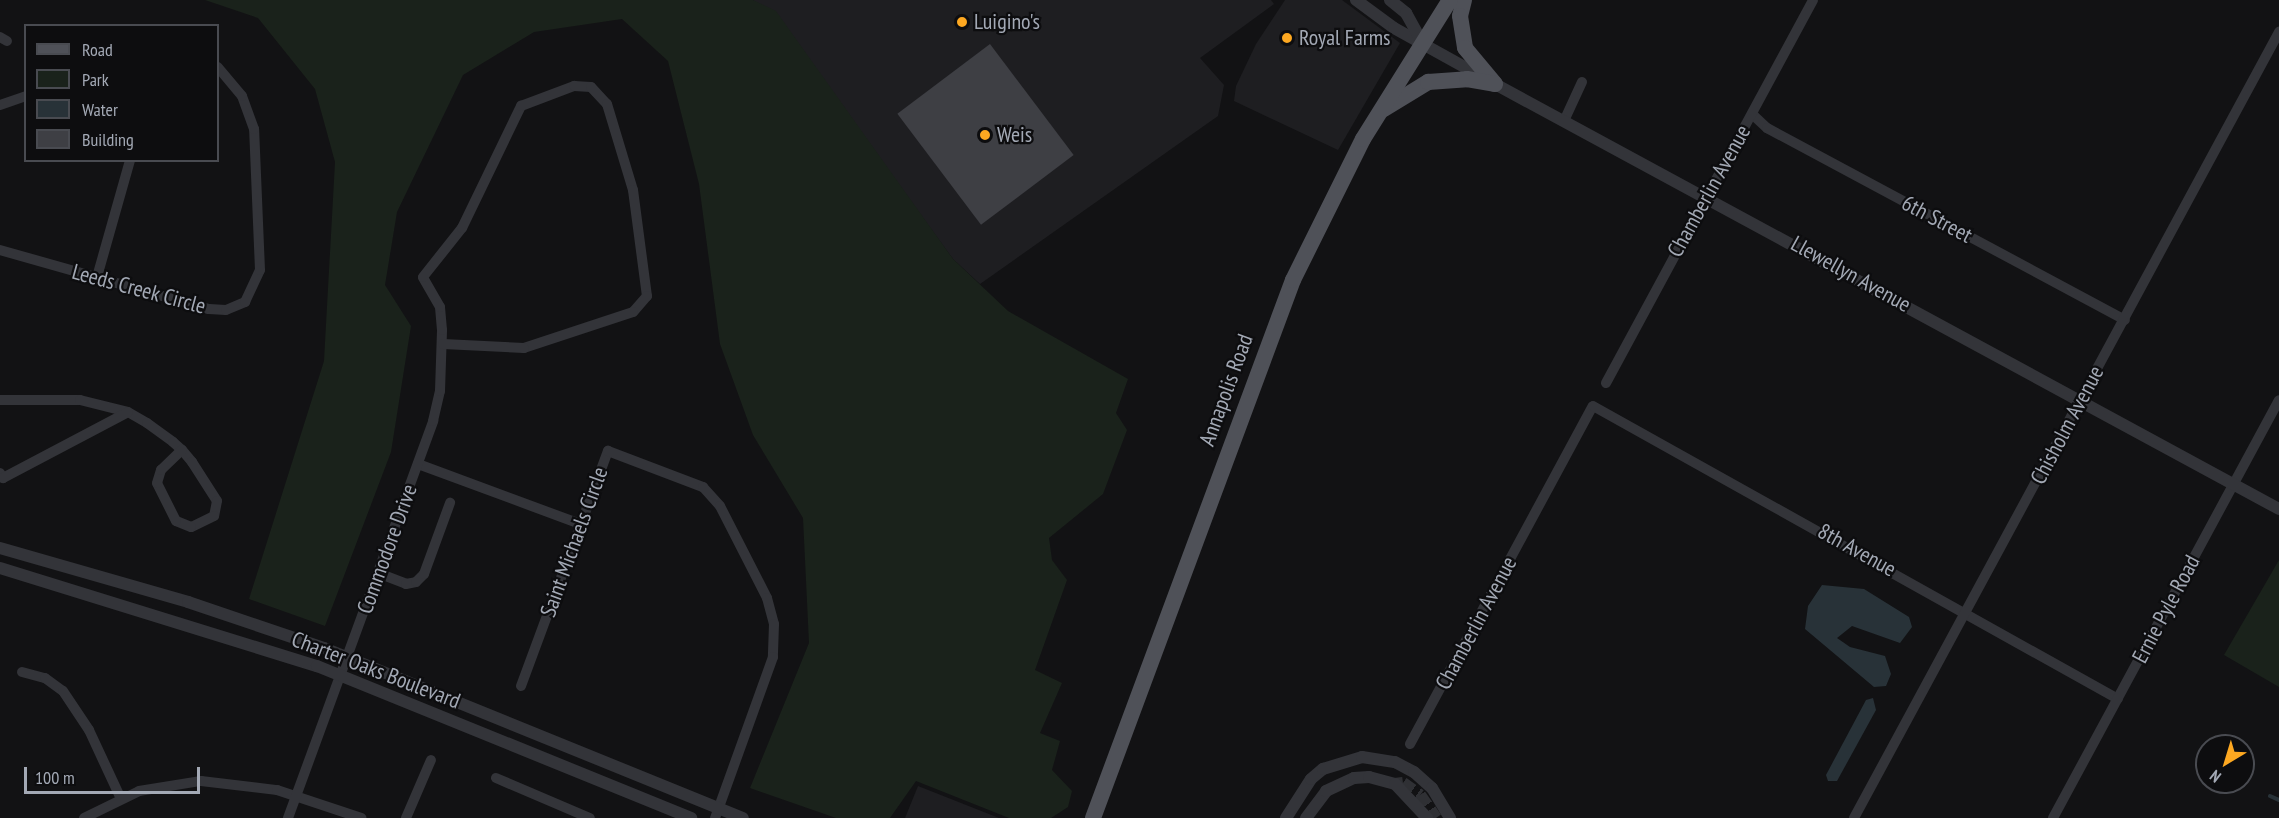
<!DOCTYPE html>
<style>
body{margin:0}
#map{position:relative;width:2279px;height:818px;overflow:hidden;background:#121214;font-family:"PT Sans Narrow",sans-serif}
div>[style]{position:absolute}
.built>*{inset:0;background:#1e1e21}
.green>*{inset:0;background:#1a221b}
.water>*{inset:0;background:#283238}
.stream>*{height:4px;margin:-2px;padding:0 2px;transform-origin:2px;border-radius:2px;background:#283238}
.building>*{inset:0;background:#3e3f44;transform-origin:0 0}
.tertiary-tunnel>*{height:12px;margin-top:-6px;transform-origin:0;background:repeating-linear-gradient(90deg,#2f3034 0 12px,transparent 0 18px)}
.minor>*{height:10px;margin:-5px;padding:0 5px;transform-origin:5px;border-radius:5px;background:#333439}
.tertiary>*{height:12px;margin:-6px;padding:0 6px;transform-origin:6px;border-radius:6px;background:#333439}
.primary>*{height:16px;margin:-8px;padding:0 8px;transform-origin:8px;border-radius:8px;background:#4f5158}
.dots>*{width:16px;height:16px;translate:-50% -50%;box-sizing:border-box;border:3px solid #0d0d0f;border-radius:50%}
span{translate:-50% -50%;white-space:nowrap;text-align:center;line-height:1.15;-webkit-text-stroke:4.5px #0d0d0f;paint-order:stroke}
.poi-label{font-size:22px;color:#a3a9b5}
.left{translate:0 -50%;text-align:left}
.street-label{font-size:22px;color:#a3a9b5}
.legend{position:absolute;left:24px;top:24px;width:195px;height:138px;box-sizing:border-box;background:#0d0d0f;border:2px solid #494b51;margin:0;padding:8px 10px;list-style:none;font-size:18px;color:#a3a9b5}
.legend li{display:flex;align-items:center;gap:12px;height:30px}
.legend b{width:30px;border:2px solid #494b51}
.north{position:absolute;left:2195px;top:734px;width:60px;height:60px;box-sizing:border-box;background:#0d0d0f;border:2px solid #494b51;border-radius:50%;rotate:218deg;font-size:16px;font-weight:700;line-height:24px;text-align:center;color:#a3a9b5}
.north::after{content:'';display:block;margin:auto;width:21px;height:27px;background:#fda821;clip-path:polygon(50% 0,100% 100%,50% 72%,0 100%)}
.scale{position:absolute;left:24px;top:767px;width:176px;height:27px;box-sizing:border-box;border:3px solid #a3a9b5;border-top:0;padding-left:8px;font-size:18px;line-height:21px;white-space:nowrap;color:#a3a9b5;-webkit-text-stroke:4px #0d0d0f;paint-order:stroke}
</style>
<div id="map">
<div class="built">
<div style="clip-path:polygon(753px 0,1271px 0,1274px 4px,1200px 58px,1224px 85px,1218px 116px,980px 284px,953px 259px,869px 144px)"></div>
<div style="clip-path:polygon(1285px 0,1342px 0,1400px 43px,1338px 150px,1234px 101px,1236px 86px,1256px 44px)"></div>
<div style="clip-path:polygon(918px 786px,999px 818px,905px 818px)"></div>
</div>
<div class="green">
<div style="clip-path:polygon(205px 0,753px 0,776px 11px,953px 259px,1008px 311px,1128px 379px,1116px 413px,1127px 430px,1103px 494px,1049px 538px,1052px 560px,1067px 580px,1035px 670px,1062px 683px,1040px 733px,1060px 741px,1052px 770px,1072px 791px,1068px 807px,1051px 818px,1009px 818px,916px 781px,890px 818px,836px 818px,750px 788px,809px 643px,803px 518px,753px 435px,720px 344px,699px 184px,668px 61px,622px 19px,534px 32px,463px 75px,397px 212px,385px 285px,411px 326px,391px 452px,325px 626px,249px 599px,324px 361px,335px 162px,315px 89px,258px 18px)"></div>
<div style="clip-path:polygon(2279px 560px,2279px 687px,2224px 655px)"></div>
</div>
<div class="water">
<div style="clip-path:polygon(1822px 585px,1864px 589px,1909px 617px,1912px 627px,1900px 643px,1852px 626px,1837px 638px,1850px 647px,1885px 656px,1891px 674px,1886px 686px,1874px 687px,1805px 629px,1808px 606px)"></div>
<div style="clip-path:polygon(1873px 698px,1876px 710px,1837px 781px,1828px 781px,1826px 775px,1866px 700px)"></div>
</div>
<div class="stream">
<div style="left:2270px;top:796px;width:10px;rotate:24deg"></div>
</div>
<div class="building">
<div style="left:990px;top:44px;width:139px;height:116px;rotate:53deg"></div>
</div>
<div class="tertiary-tunnel">
<div style="left:1395px;top:784px;width:8px;rotate:-7deg"></div>
<div style="left:1403px;top:783px;width:21px;rotate:35deg"></div>
<div style="left:1420px;top:795px;width:28px;rotate:55deg"></div>
</div>
<div class="minor">
<div style="left:0;top:37px;width:8px;rotate:30deg"></div>
<div style="left:0;top:105px;width:28px;rotate:-19deg"></div>
<div style="left:1752px;top:114px;width:21px;rotate:43deg"></div>
<div style="left:1767px;top:128px;width:406px;rotate:28.2deg"></div>
<div style="left:1564px;top:121px;width:43px;rotate:-65.2deg"></div>
<div style="left:0;top:250px;width:217px;rotate:15.8deg"></div>
<div style="left:209px;top:309px;width:17px;rotate:3deg"></div>
<div style="left:226px;top:310px;width:21px;rotate:-23deg"></div>
<div style="left:245px;top:302px;width:35px;rotate:-65deg"></div>
<div style="left:260px;top:270px;width:141px;rotate:-92.4deg"></div>
<div style="left:254px;top:129px;width:35px;rotate:-110deg"></div>
<div style="left:242px;top:96px;width:38px;rotate:-130deg"></div>
<div style="left:97px;top:277px;width:122px;rotate:-74.2deg"></div>
<div style="left:1606px;top:383px;width:435px;rotate:-61.6deg"></div>
<div style="left:0;top:400px;width:80px"></div>
<div style="left:80px;top:400px;width:49px;rotate:14deg"></div>
<div style="left:128px;top:412px;width:22px;rotate:30deg"></div>
<div style="left:147px;top:423px;width:32px;rotate:36deg"></div>
<div style="left:173px;top:442px;width:12px;rotate:42deg"></div>
<div style="left:182px;top:450px;width:16px;rotate:50deg"></div>
<div style="left:192px;top:462px;width:46px;rotate:57.3deg"></div>
<div style="left:217px;top:501px;width:15px;rotate:101deg"></div>
<div style="left:214px;top:516px;width:25px;rotate:154deg"></div>
<div style="left:191px;top:527px;width:16px;rotate:-158deg"></div>
<div style="left:176px;top:521px;width:42px;rotate:-116.6deg"></div>
<div style="left:157px;top:483px;width:14px;rotate:-73deg"></div>
<div style="left:161px;top:470px;width:29px;rotate:-44deg"></div>
<div style="left:418px;top:464px;width:173px;rotate:20.3deg"></div>
<div style="left:0;top:473px;width:6px;rotate:59deg"></div>
<div style="left:3px;top:478px;width:141px;rotate:-27.8deg"></div>
<div style="left:378px;top:573px;width:30px;rotate:21deg"></div>
<div style="left:406px;top:584px;width:10px;rotate:-11deg"></div>
<div style="left:416px;top:582px;width:11px;rotate:-45deg"></div>
<div style="left:424px;top:574px;width:76px;rotate:-69.9deg"></div>
<div style="left:22px;top:672px;width:24px;rotate:15deg"></div>
<div style="left:45px;top:678px;width:22px;rotate:36deg"></div>
<div style="left:63px;top:691px;width:47px;rotate:56.3deg"></div>
<div style="left:89px;top:730px;width:76px;rotate:65.1deg"></div>
<div style="left:521px;top:686px;width:251px;rotate:-69.7deg"></div>
<div style="left:608px;top:451px;width:102px;rotate:20.8deg"></div>
<div style="left:703px;top:487px;width:25px;rotate:48deg"></div>
<div style="left:720px;top:506px;width:103px;rotate:62.9deg"></div>
<div style="left:767px;top:598px;width:27px;rotate:75deg"></div>
<div style="left:774px;top:624px;width:33px;rotate:92deg"></div>
<div style="left:773px;top:657px;width:171px;rotate:109.8deg"></div>
<div style="left:1410px;top:744px;width:384px;rotate:-61.6deg"></div>
<div style="left:1593px;top:406px;width:601px;rotate:29.17deg"></div>
<div style="left:496px;top:778px;width:102px;rotate:23.1deg"></div>
<div style="left:84px;top:818px;width:61px;rotate:-26.1deg"></div>
<div style="left:139px;top:791px;width:63px;rotate:-9.2deg"></div>
<div style="left:201px;top:781px;width:77px;rotate:6.8deg"></div>
<div style="left:277px;top:790px;width:89px;rotate:18.4deg"></div>
<div style="left:288px;top:818px;width:423px;rotate:-69.9deg"></div>
<div style="left:433px;top:421px;width:31px;rotate:-77deg"></div>
<div style="left:440px;top:391px;width:61px;rotate:-88.1deg"></div>
<div style="left:442px;top:330px;width:23px;rotate:-95deg"></div>
<div style="left:440px;top:307px;width:34px;rotate:-120deg"></div>
<div style="left:423px;top:277px;width:63px;rotate:-51.5deg"></div>
<div style="left:462px;top:228px;width:136px;rotate:-64.2deg"></div>
<div style="left:521px;top:106px;width:57px;rotate:-20.7deg"></div>
<div style="left:574px;top:86px;width:17px;rotate:3deg"></div>
<div style="left:591px;top:87px;width:23px;rotate:47deg"></div>
<div style="left:607px;top:104px;width:90px;rotate:73.2deg"></div>
<div style="left:633px;top:190px;width:107px;rotate:82.5deg"></div>
<div style="left:647px;top:296px;width:21px;rotate:131deg"></div>
<div style="left:633px;top:312px;width:115px;rotate:161.7deg"></div>
<div style="left:524px;top:348px;width:81px;rotate:-177.2deg"></div>
<div style="left:406px;top:818px;width:63px;rotate:-66.7deg"></div>
<div style="left:1854px;top:818px;width:894px;rotate:-61.6deg"></div>
<div style="left:2053px;top:818px;width:475px;rotate:-61.6deg"></div>
</div>
<div class="tertiary">
<div style="left:1356px;top:0;width:47px;rotate:36.4deg"></div>
<div style="left:1394px;top:28px;width:115px;rotate:29deg"></div>
<div style="left:1495px;top:84px;width:892px;rotate:28.46deg"></div>
<div style="left:1390px;top:0;width:21px;rotate:39deg"></div>
<div style="left:1406px;top:13px;width:33px;rotate:61deg"></div>
<div style="left:0;top:548px;width:196px;rotate:16deg"></div>
<div style="left:188px;top:602px;width:144px;rotate:18.7deg"></div>
<div style="left:324px;top:648px;width:452px;rotate:22.1deg"></div>
<div style="left:0;top:568px;width:332px;rotate:17.2deg"></div>
<div style="left:317px;top:666px;width:404px;rotate:22.1deg"></div>
<div style="left:1286px;top:818px;width:46px;rotate:-57.3deg"></div>
<div style="left:1311px;top:779px;width:16px;rotate:-40deg"></div>
<div style="left:1323px;top:769px;width:41px;rotate:-17.1deg"></div>
<div style="left:1362px;top:757px;width:33px;rotate:9deg"></div>
<div style="left:1395px;top:762px;width:21px;rotate:28deg"></div>
<div style="left:1414px;top:772px;width:24px;rotate:42deg"></div>
<div style="left:1432px;top:788px;width:35px;rotate:59deg"></div>
<div style="left:1306px;top:818px;width:34px;rotate:-53deg"></div>
<div style="left:1326px;top:791px;width:31px;rotate:-25deg"></div>
<div style="left:1354px;top:778px;width:15px;rotate:-4deg"></div>
<div style="left:1369px;top:777px;width:27px;rotate:15deg"></div>
<div style="left:1395px;top:784px;width:47px;rotate:46.7deg"></div>
</div>
<div class="primary">
<div style="left:1464px;top:0;width:16px;rotate:104deg"></div>
<div style="left:1460px;top:16px;width:32px;rotate:81deg"></div>
<div style="left:1465px;top:48px;width:47px;rotate:50.2deg"></div>
<div style="left:1384px;top:109px;width:52px;rotate:-31.5deg"></div>
<div style="left:1428px;top:82px;width:39px;rotate:-4deg"></div>
<div style="left:1467px;top:79px;width:28px;rotate:10deg"></div>
<div style="left:1093px;top:818px;width:574px;rotate:-69.61deg"></div>
<div style="left:1293px;top:280px;width:157px;rotate:-63.6deg"></div>
<div style="left:1363px;top:139px;width:164px;rotate:-58deg"></div>
</div>
<div class="dots">
<div style="left:962px;top:22px;background:#fda821"></div>
<div style="left:1287px;top:38px;background:#fda821"></div>
<div style="left:985px;top:135px;background:#fda821"></div>
</div>
<div class="poi-label">
<span class="left" style="left:974px;top:22px">Luigino's</span>
<span class="left" style="left:1299px;top:38px">Royal Farms</span>
<span class="left" style="left:997px;top:135px">Weis</span>
</div>
<div class="street-label">
<span style="left:1709px;top:191px;rotate:-61deg">Chamberlin Avenue</span>
<span style="left:1937px;top:219px;rotate:28deg">6th Street</span>
<span style="left:1851px;top:274px;rotate:29deg">Llewellyn Avenue</span>
<span style="left:139px;top:289px;rotate:15deg">Leeds Creek Circle</span>
<span style="left:1226px;top:390px;rotate:-70deg">Annapolis Road</span>
<span style="left:2067px;top:425px;rotate:-62deg">Chisholm Avenue</span>
<span style="left:574px;top:542px;rotate:-70deg">Saint Michaels Circle</span>
<span style="left:387px;top:549px;rotate:-70deg">Commodore Drive</span>
<span style="left:1857px;top:550px;rotate:29deg">8th Avenue</span>
<span style="left:2166px;top:609px;rotate:-62deg">Ernie Pyle Road</span>
<span style="left:1476px;top:623px;rotate:-62deg">Chamberlin Avenue</span>
<span style="left:376px;top:670px;rotate:21deg">Charter Oaks Boulevard</span>
</div>
<ul class="legend">
<li><b style="height:8px;background:#4f5158"></b>Road</li>
<li><b style="height:16px;background:#1a221b"></b>Park</li>
<li><b style="height:16px;background:#283238"></b>Water</li>
<li><b style="height:16px;background:#3e3f44"></b>Building</li>
</ul>
<div class="north">N</div>
<div class="scale">100 m</div>
</div>
